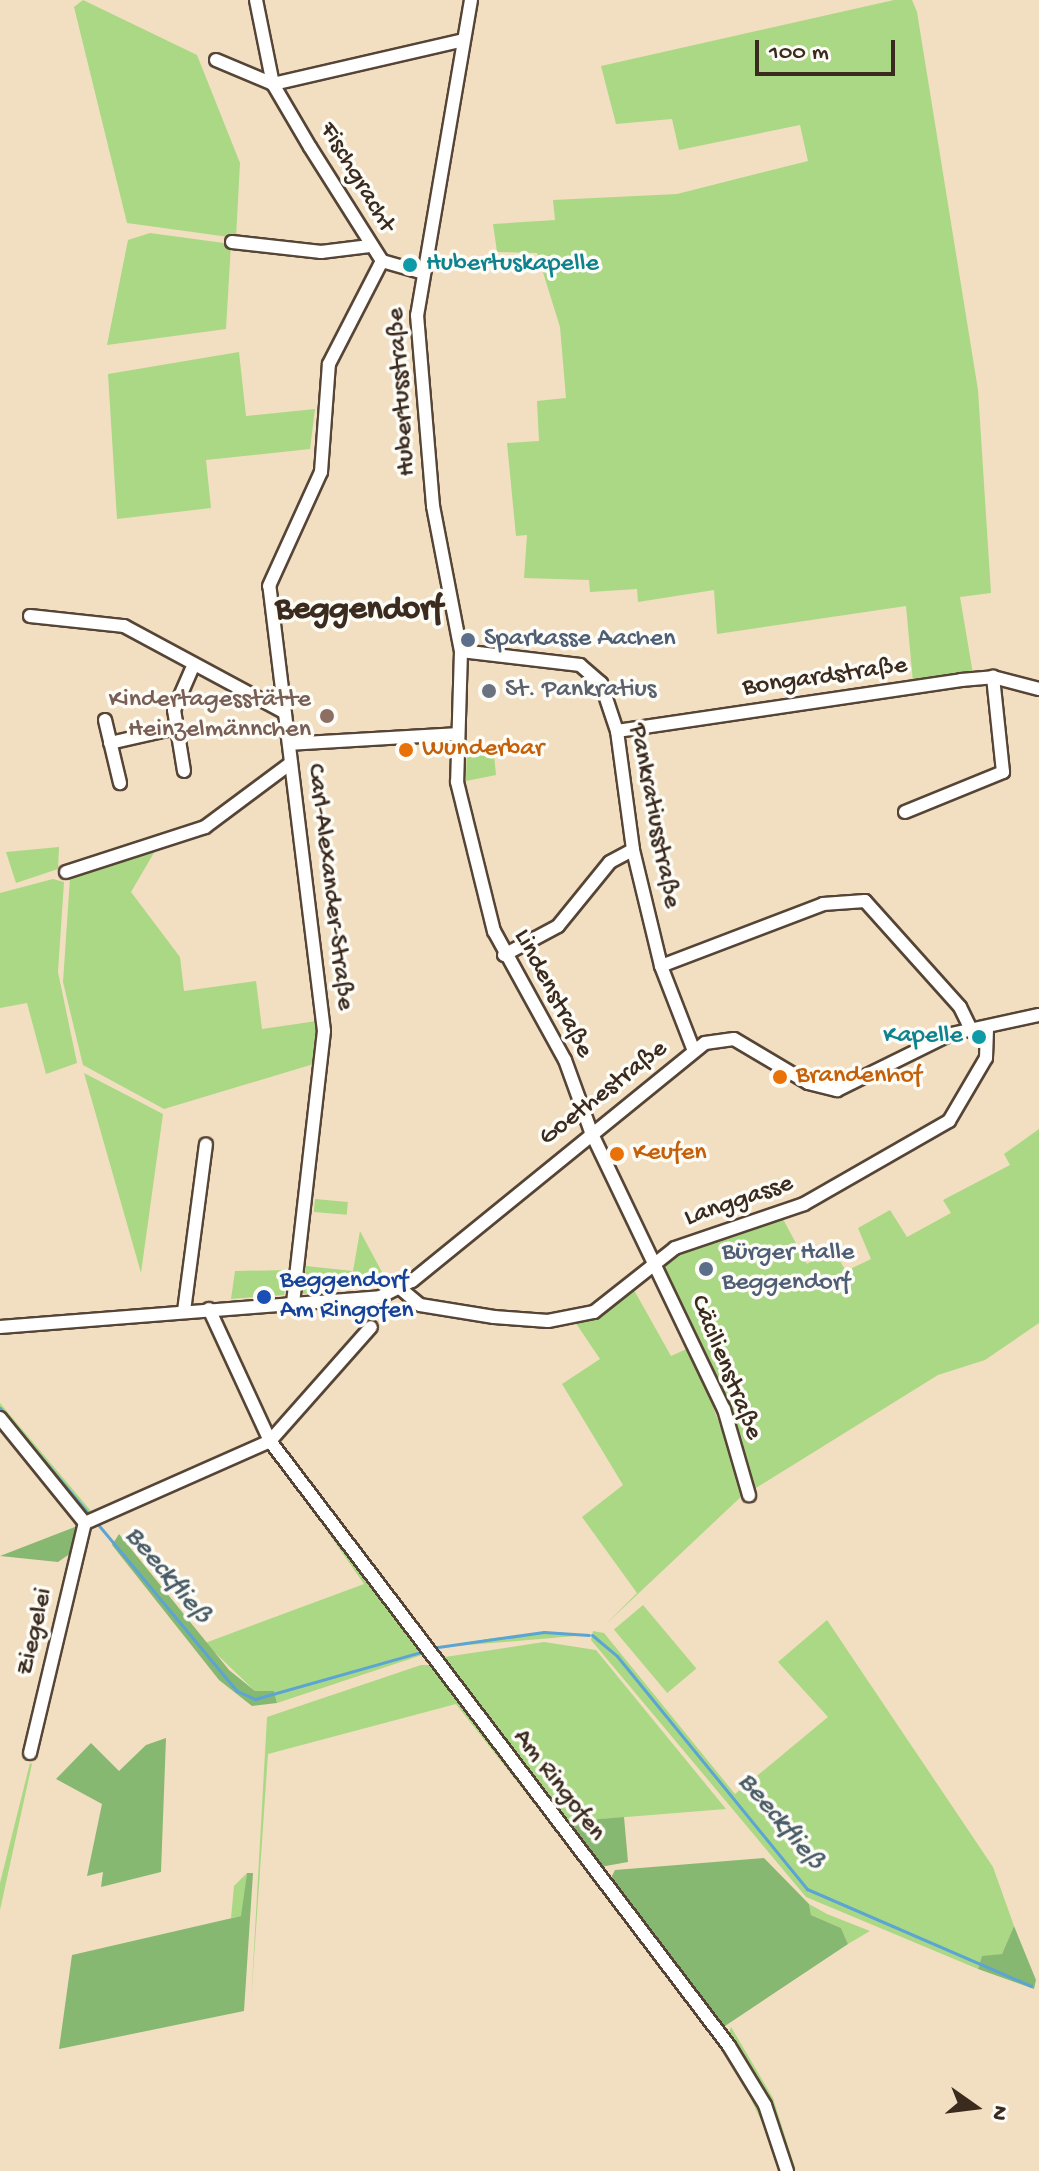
<!DOCTYPE html>
<meta charset="utf-8">
<style>
body{margin:0}
#map{position:relative;width:1039px;height:2171px;overflow:hidden;background:#f2dfc1;font-family:"Gochi Hand",sans-serif}
div>[style]{position:absolute}
.green>*{inset:0;background:#aad885;transform-origin:0 0}
.forest>*{inset:0;background:#87b872}
.stream>*{height:3px;margin:-1.5px;padding:0 1.5px;transform-origin:1.5px;border-radius:1.5px;background:#5ca4d3}
.roads{filter:drop-shadow(2px 0 #564536) drop-shadow(-2px 0 #564536) drop-shadow(0 2px #564536) drop-shadow(0 -2px #564536)}
.minor>*{height:12px;margin:-6px;padding:0 6px;transform-origin:6px;border-radius:6px;background:#fff}
.dots>*{width:22px;height:22px;translate:-50% -50%;box-sizing:border-box;border:4px solid #fdfcf7;border-radius:50%}
span{translate:-50% -50%;white-space:nowrap;text-align:center;line-height:1.15;-webkit-text-stroke:7px #fdfcf7;paint-order:stroke}
.street-label{font-size:26px;color:#3b2a1e}
.culture-label{font-size:26px;color:#0d838f}
.left{translate:0 -50%;text-align:left}
.right{translate:-100% -50%;text-align:right}
.service-label{font-size:26px;color:#4e5e75}
.worship-label{font-size:26px;color:#5b616d}
.education-label{font-size:26px;color:#785e54}
.food-label{font-size:26px;color:#c56008}
.transit-label{font-size:26px;color:#164399}
.water-label{font-size:28px;color:#485b66;font-style:italic}
.district-label{font-size:34px;color:#3b2a1e;font-weight:700}
.north{position:absolute;left:935px;top:2067px;width:80px;height:80px;-webkit-text-stroke:6px #fdfcf7;paint-order:stroke;rotate:104deg;font-size:22px;font-weight:700;line-height:32px;text-align:center;color:#3b2a1e}
.north::after{content:'';display:block;margin:auto;width:28px;height:36px;background:#3b2a1e;clip-path:polygon(50% 0,100% 100%,50% 72%,0 100%)}
.scale{position:absolute;left:755px;top:40px;width:140px;height:36px;box-sizing:border-box;border:4px solid #3b2a1e;border-top:0;padding-left:10px;font-size:24px;line-height:28px;white-space:nowrap;color:#3b2a1e;-webkit-text-stroke:6px #fdfcf7;paint-order:stroke}
</style>
<div id="map">
<div class="green">
<div style="clip-path:polygon(83px 0,197px 55px,240px 163px,236px 238px,127px 223px,74px 7px)"></div>
<div style="clip-path:polygon(894px 0,912px 0,917px 12px,978px 390px,991px 593px,960px 597px,973px 674px,913px 682px,906px 606px,717px 634px,714px 590px,638px 602px,637px 589px,590px 592px,589px 580px,524px 578px,527px 535px,516px 536px,507px 443px,539px 441px,537px 401px,566px 398px,560px 327px,537px 253px,497px 252px,493px 224px,555px 220px,553px 200px,677px 194px,808px 161px,800px 125px,679px 150px,672px 119px,616px 124px,601px 66px)"></div>
<div style="clip-path:polygon(150px 233px,231px 244px,226px 329px,107px 345px,128px 240px)"></div>
<div style="clip-path:polygon(239px 352px,246px 416px,315px 409px,310px 449px,206px 460px,211px 508px,117px 519px,108px 374px)"></div>
<div style="clip-path:polygon(493px 745px,496px 775px,466px 781px,467px 746px)"></div>
<div style="clip-path:polygon(59px 847px,58px 869px,16px 883px,6px 852px)"></div>
<div style="clip-path:polygon(155px 851px,131px 892px,180px 957px,184px 991px,256px 981px,262px 1029px,317px 1021px,317px 1063px,164px 1109px,83px 1065px,63px 982px,70px 878px)"></div>
<div style="clip-path:polygon(53px 879px,64px 882px,58px 972px,77px 1063px,46px 1074px,27px 1003px,0 1008px,0 893px)"></div>
<div style="clip-path:polygon(84px 1073px,163px 1114px,141px 1273px,149px 1301px)"></div>
<div style="clip-path:polygon(1039px 1129px,1039px 1323px,985px 1360px,938px 1375px,751px 1491px,663px 1267px,696px 1243px,783px 1219px,807px 1264px,832px 1248px,846px 1271px,871px 1259px,858px 1228px,890px 1210px,907px 1237px,951px 1213px,943px 1200px,1010px 1165px,1004px 1154px)"></div>
<div style="left:315px;top:1199px;width:33px;height:13px;rotate:5deg"></div>
<div style="clip-path:polygon(360px 1231px,383px 1274px,397px 1284px,302px 1294px,306px 1266px,353px 1271px)"></div>
<div style="clip-path:polygon(289px 1270px,284px 1295px,231px 1299px,235px 1271px)"></div>
<div style="clip-path:polygon(634px 1290px,671px 1356px,691px 1347px,745px 1493px,605px 1625px,637px 1593px,582px 1517px,623px 1485px,562px 1384px,600px 1359px,575px 1322px)"></div>
<div style="clip-path:polygon(0 1403px,10px 1415px,91px 1511px,83px 1513px,0 1414px)"></div>
<div style="clip-path:polygon(306px 1501px,422px 1655px,277px 1703px,274px 1691px,255px 1691px,205px 1643px,364px 1584px)"></div>
<div style="left:643px;top:1605px;width:83px;height:38px;rotate:50deg"></div>
<div style="clip-path:polygon(827px 1620px,993px 1867px,1014px 1926px,1002px 1954px,982px 1957px,978px 1969px,806px 1897px,591px 1640px,593px 1631px,604px 1633px,735px 1794px,828px 1717px,778px 1662px)"></div>
<div style="clip-path:polygon(544px 1633px,587px 1635px,432px 1648px,494px 1638px)"></div>
<div style="clip-path:polygon(544px 1642px,596px 1650px,726px 1809px,564px 1822px,438px 1658px)"></div>
<div style="clip-path:polygon(421px 1665px,429px 1665px,604px 1886px,724px 2047px,764px 2114px,767px 2133px,738px 2072px,657px 1960px,456px 1704px,268px 1754px,251px 2002px,267px 1717px)"></div>
<div style="clip-path:polygon(30px 1763px,32px 1764px,0 1910px,0 1883px)"></div>
<div style="clip-path:polygon(247px 1873px,242px 1916px,231px 1918px,234px 1886px)"></div>
<div style="clip-path:polygon(809px 1904px,827px 1914px,870px 1931px,848px 1944px,841px 1928px,811px 1915px)"></div>
<div style="clip-path:polygon(731px 2027px,773px 2098px,796px 2171px,767px 2100px,728px 2036px)"></div>
</div>
<div class="forest">
<div style="clip-path:polygon(80px 1525px,74px 1551px,58px 1562px,0 1556px)"></div>
<div style="clip-path:polygon(119px 1534px,229px 1670px,255px 1691px,274px 1691px,277px 1703px,252px 1706px,219px 1680px,112px 1545px)"></div>
<div style="clip-path:polygon(166px 1738px,161px 1872px,101px 1887px,103px 1872px,87px 1876px,102px 1804px,56px 1779px,91px 1743px,119px 1771px,146px 1745px)"></div>
<div style="clip-path:polygon(624px 1817px,628px 1862px,600px 1867px,564px 1822px)"></div>
<div style="clip-path:polygon(764px 1858px,809px 1904px,811px 1915px,841px 1928px,848px 1944px,722px 2028px,610px 1880px,615px 1870px)"></div>
<div style="clip-path:polygon(247px 1873px,253px 1873px,244px 2011px,59px 2049px,72px 1955px,241px 1916px)"></div>
<div style="clip-path:polygon(1014px 1926px,1036px 1980px,1034px 1989px,978px 1969px,982px 1956px,1002px 1954px)"></div>
</div>
<div class="stream">
<div style="left:0;top:1408px;width:136px;rotate:50.1deg"></div>
<div style="left:96px;top:1522px;width:220px;rotate:50.2deg"></div>
<div style="left:237px;top:1691px;width:20px;rotate:24deg"></div>
<div style="left:255px;top:1699px;width:173px;rotate:-15.8deg"></div>
<div style="left:592px;top:1635px;width:33px;rotate:40deg"></div>
<div style="left:617px;top:1656px;width:301px;rotate:50.8deg"></div>
<div style="left:807px;top:1889px;width:244px;rotate:23.4deg"></div>
<div style="left:431px;top:1648px;width:114px;rotate:-8.1deg"></div>
<div style="left:544px;top:1632px;width:45px;rotate:3.8deg"></div>
</div>
<div class="roads">
<div class="minor">
<div style="left:256px;top:0;width:86px;rotate:78.6deg"></div>
<div style="left:273px;top:84px;width:73px;rotate:59.6deg"></div>
<div style="left:310px;top:147px;width:135px;rotate:57.7deg"></div>
<div style="left:382px;top:261px;width:40px;rotate:16deg"></div>
<div style="left:471px;top:0;width:320px;rotate:99.7deg"></div>
<div style="left:417px;top:315px;width:192px;rotate:85.2deg"></div>
<div style="left:433px;top:506px;width:148px;rotate:79.1deg"></div>
<div style="left:461px;top:651px;width:131px;rotate:91.7deg"></div>
<div style="left:457px;top:782px;width:154px;rotate:76.1deg"></div>
<div style="left:494px;top:931px;width:147px;rotate:61.2deg"></div>
<div style="left:565px;top:1060px;width:77px;rotate:70.1deg"></div>
<div style="left:591px;top:1132px;width:307px;rotate:64.4deg"></div>
<div style="left:724px;top:1409px;width:90px;rotate:73.8deg"></div>
<div style="left:216px;top:60px;width:62px;rotate:22.8deg"></div>
<div style="left:273px;top:84px;width:195px;rotate:-13deg"></div>
<div style="left:232px;top:242px;width:90px;rotate:6.4deg"></div>
<div style="left:321px;top:252px;width:49px;rotate:-7deg"></div>
<div style="left:30px;top:616px;width:95px;rotate:6.1deg"></div>
<div style="left:124px;top:626px;width:182px;rotate:28.3deg"></div>
<div style="left:461px;top:651px;width:120px;rotate:6.7deg"></div>
<div style="left:580px;top:665px;width:28px;rotate:41deg"></div>
<div style="left:601px;top:683px;width:51px;rotate:71.6deg"></div>
<div style="left:617px;top:731px;width:120px;rotate:82.3deg"></div>
<div style="left:633px;top:850px;width:119px;rotate:76.4deg"></div>
<div style="left:661px;top:966px;width:91px;rotate:68.8deg"></div>
<div style="left:105px;top:720px;width:65px;rotate:76.6deg"></div>
<div style="left:617px;top:731px;width:348px;rotate:-8.4deg"></div>
<div style="left:961px;top:680px;width:32px;rotate:-5deg"></div>
<div style="left:993px;top:677px;width:48px;rotate:14.6deg"></div>
<div style="left:110px;top:743px;width:68px;rotate:-12.8deg"></div>
<div style="left:289px;top:744px;width:169px;rotate:-3.4deg"></div>
<div style="left:184px;top:771px;width:62px;rotate:-99.3deg"></div>
<div style="left:174px;top:710px;width:50px;rotate:-66.5deg"></div>
<div style="left:905px;top:812px;width:106px;rotate:-22.2deg"></div>
<div style="left:1003px;top:772px;width:96px;rotate:-96deg"></div>
<div style="left:66px;top:872px;width:146px;rotate:-17.9deg"></div>
<div style="left:205px;top:827px;width:107px;rotate:-36.7deg"></div>
<div style="left:504px;top:955px;width:61px;rotate:-28.2deg"></div>
<div style="left:558px;top:926px;width:82px;rotate:-50.9deg"></div>
<div style="left:610px;top:862px;width:26px;rotate:-28deg"></div>
<div style="left:661px;top:966px;width:173px;rotate:-20.9deg"></div>
<div style="left:823px;top:904px;width:42px;rotate:-4.1deg"></div>
<div style="left:865px;top:901px;width:142px;rotate:48.1deg"></div>
<div style="left:960px;top:1007px;width:25px;rotate:64deg"></div>
<div style="left:401px;top:1289px;width:25px;rotate:40deg"></div>
<div style="left:420px;top:1305px;width:75px;rotate:9.2deg"></div>
<div style="left:494px;top:1317px;width:54px;rotate:4.2deg"></div>
<div style="left:548px;top:1321px;width:47px;rotate:-11.1deg"></div>
<div style="left:594px;top:1312px;width:103px;rotate:-38.3deg"></div>
<div style="left:675px;top:1248px;width:136px;rotate:-18.8deg"></div>
<div style="left:804px;top:1204px;width:167px;rotate:-29.8deg"></div>
<div style="left:949px;top:1121px;width:73px;rotate:-59.6deg"></div>
<div style="left:986px;top:1058px;width:31px;rotate:-88deg"></div>
<div style="left:293px;top:1303px;width:274px;rotate:-83.5deg"></div>
<div style="left:324px;top:1031px;width:448px;rotate:-97deg"></div>
<div style="left:269px;top:586px;width:125px;rotate:-65.5deg"></div>
<div style="left:321px;top:472px;width:108px;rotate:-85.8deg"></div>
<div style="left:329px;top:364px;width:116px;rotate:-62.8deg"></div>
<div style="left:209px;top:1309px;width:145px;rotate:65.2deg"></div>
<div style="left:270px;top:1441px;width:759px;rotate:52.81deg"></div>
<div style="left:729px;top:2046px;width:69px;rotate:58.6deg"></div>
<div style="left:765px;top:2105px;width:70px;rotate:71.6deg"></div>
<div style="left:184px;top:1311px;width:168px;rotate:-82.5deg"></div>
<div style="left:0;top:1327px;width:381px;rotate:-4.5deg"></div>
<div style="left:380px;top:1297px;width:36px;rotate:-27deg"></div>
<div style="left:412px;top:1281px;width:377px;rotate:-39.1deg"></div>
<div style="left:705px;top:1043px;width:29px;rotate:-8deg"></div>
<div style="left:734px;top:1039px;width:86px;rotate:30.7deg"></div>
<div style="left:808px;top:1083px;width:30px;rotate:14deg"></div>
<div style="left:837px;top:1090px;width:127px;rotate:-26.2deg"></div>
<div style="left:951px;top:1034px;width:90px;rotate:-12.2deg"></div>
<div style="left:0;top:1418px;width:135px;rotate:51deg"></div>
<div style="left:85px;top:1523px;width:202px;rotate:-23.9deg"></div>
<div style="left:270px;top:1441px;width:152px;rotate:-48.5deg"></div>
<div style="left:30px;top:1753px;width:236px;rotate:-76.6deg"></div>
</div>
</div>
<div class="dots">
<div style="left:410px;top:265px;background:#0f9aa8"></div>
<div style="left:468px;top:640px;background:#5c6f8a"></div>
<div style="left:489px;top:691px;background:#6b7280"></div>
<div style="left:327px;top:716px;background:#8d6e63"></div>
<div style="left:406px;top:750px;background:#e8710a"></div>
<div style="left:979px;top:1037px;background:#0f9aa8"></div>
<div style="left:780px;top:1077px;background:#e8710a"></div>
<div style="left:617px;top:1154px;background:#e8710a"></div>
<div style="left:706px;top:1269px;background:#5c6f8a"></div>
<div style="left:264px;top:1297px;background:#1a4fb4"></div>
</div>
<div class="street-label">
<span style="left:356px;top:178px;rotate:59deg">Fischgracht</span>
<span style="left:403px;top:392px;rotate:-94deg">Hubertusstraße</span>
<span style="left:825px;top:678px;rotate:-8deg">Bongardstraße</span>
<span style="left:653px;top:816px;rotate:79deg">Pankratiusstraße</span>
<span style="left:329px;top:887px;rotate:83deg">Carl-Alexander-Straße</span>
<span style="left:552px;top:994px;rotate:62deg">Lindenstraße</span>
<span style="left:604px;top:1094px;rotate:-38deg">Goethestraße</span>
<span style="left:739px;top:1202px;rotate:-19deg">Langgasse</span>
<span style="left:725px;top:1368px;rotate:68deg">Cäcilienstraße</span>
<span style="left:36px;top:1632px;rotate:-77deg">Ziegelei</span>
<span style="left:558px;top:1786px;rotate:52deg">Am Ringofen</span>
</div>
<div class="culture-label">
<span class="left" style="left:426px;top:265px">Hubertuskapelle</span>
<span class="right" style="left:963px;top:1037px">Kapelle</span>
</div>
<div class="service-label">
<span class="left" style="left:484px;top:640px">Sparkasse Aachen</span>
<span class="left" style="left:722px;top:1269px">Bürger Halle<br>Beggendorf</span>
</div>
<div class="worship-label">
<span class="left" style="left:505px;top:691px">St. Pankratius</span>
</div>
<div class="education-label">
<span class="right" style="left:311px;top:716px">Kindertagesstätte<br>Heinzelmännchen</span>
</div>
<div class="food-label">
<span class="left" style="left:422px;top:750px">Wunderbar</span>
<span class="left" style="left:796px;top:1077px">Brandenhof</span>
<span class="left" style="left:633px;top:1154px">Keufen</span>
</div>
<div class="transit-label">
<span class="left" style="left:280px;top:1297px">Beggendorf<br>Am Ringofen</span>
</div>
<div class="water-label">
<span style="left:167px;top:1576px;rotate:50deg">Beeckfließ</span>
<span style="left:780px;top:1822px;rotate:50deg">Beeckfließ</span>
</div>
<div class="district-label">
<span style="left:359px;top:612px">Beggendorf</span>
</div>
<div class="north">N</div>
<div class="scale">100 m</div>
</div>
